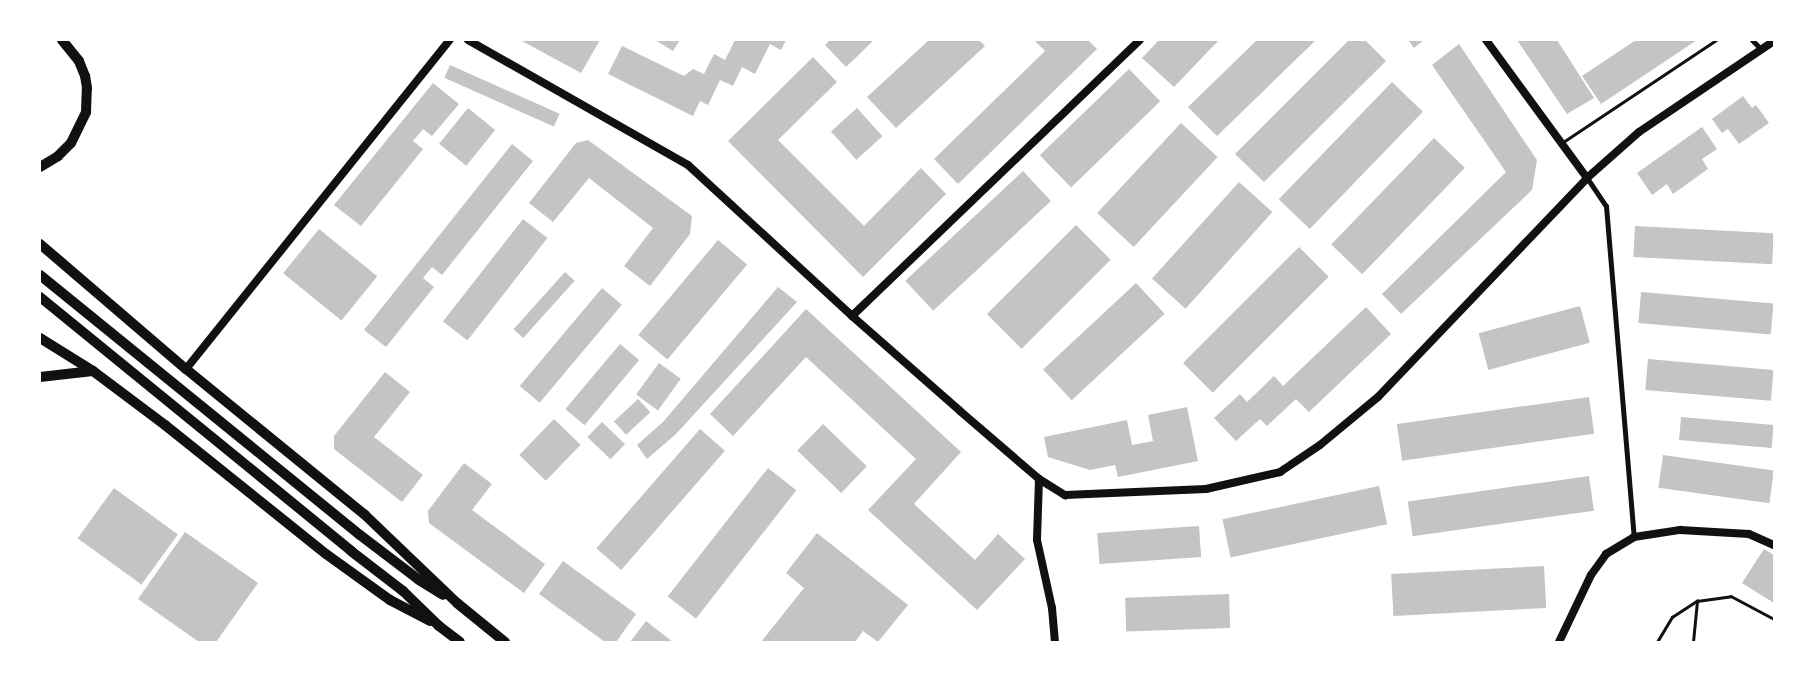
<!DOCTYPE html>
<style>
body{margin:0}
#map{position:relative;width:1814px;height:682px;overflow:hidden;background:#fff;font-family:"Titillium Web",sans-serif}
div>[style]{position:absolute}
.building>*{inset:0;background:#c4c4c4;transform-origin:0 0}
.path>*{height:2.5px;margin:-1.25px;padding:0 1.25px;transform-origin:1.25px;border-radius:1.25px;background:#111}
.service>*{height:3px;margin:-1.5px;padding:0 1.5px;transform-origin:1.5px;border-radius:1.5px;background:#111}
.minor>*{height:5px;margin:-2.5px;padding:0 2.5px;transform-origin:2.5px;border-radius:2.5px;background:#111}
.tertiary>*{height:8px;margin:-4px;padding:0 4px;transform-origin:4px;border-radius:4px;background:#111}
.primary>*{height:10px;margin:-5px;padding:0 5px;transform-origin:5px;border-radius:5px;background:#111}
span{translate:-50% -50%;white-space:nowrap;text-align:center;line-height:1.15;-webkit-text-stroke:4px #fff;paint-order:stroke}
.frame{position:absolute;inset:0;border:41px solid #fff;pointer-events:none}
</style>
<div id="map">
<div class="building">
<div style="clip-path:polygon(520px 40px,600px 40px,581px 73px)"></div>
<div style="clip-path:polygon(655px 40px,680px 40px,673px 51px)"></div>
<div style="clip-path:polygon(735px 40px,786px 40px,781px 50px,770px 44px,755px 74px,742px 67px,733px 86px,720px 80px,708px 105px,700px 101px,693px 116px,608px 74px,622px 46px,684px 76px,693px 69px,704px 74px,714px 54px,725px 60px)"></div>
<div style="clip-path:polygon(830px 40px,874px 40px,846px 67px,825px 45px)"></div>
<div style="clip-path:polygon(929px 40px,979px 40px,985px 46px,896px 128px,867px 97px)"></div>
<div style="clip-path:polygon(1034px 40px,1088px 40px,1097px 49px,958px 184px,934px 159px,1045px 51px)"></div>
<div style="clip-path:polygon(1159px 40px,1219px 40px,1174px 87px,1142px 58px)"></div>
<div style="clip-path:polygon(1257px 40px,1316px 40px,1217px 136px,1188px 107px)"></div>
<div style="clip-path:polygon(1349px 40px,1365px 40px,1386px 61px,1264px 182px,1235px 154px)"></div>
<div style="clip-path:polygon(1408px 40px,1424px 40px,1414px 48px)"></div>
<div style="clip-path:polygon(1517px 40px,1557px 40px,1594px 98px,1567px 114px)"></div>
<div style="clip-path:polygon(1636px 40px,1697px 40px,1601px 104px,1582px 76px)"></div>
<div style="clip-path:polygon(1459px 44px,1537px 160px,1532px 190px,1401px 314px,1382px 294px,1506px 172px,1432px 65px)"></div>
<div style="clip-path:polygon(813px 57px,837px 82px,778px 140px,864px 226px,921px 168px,946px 194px,863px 277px,728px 141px)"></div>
<div style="left:450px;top:65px;width:120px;height:14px;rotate:24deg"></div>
<div style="left:1129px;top:69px;width:45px;height:124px;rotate:46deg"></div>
<div style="left:1392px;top:82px;width:43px;height:163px;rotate:44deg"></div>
<div style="clip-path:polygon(433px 83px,459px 104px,432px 136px,423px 129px,413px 141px,423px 149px,361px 226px,334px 205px)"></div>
<div style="clip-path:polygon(1743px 96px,1752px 108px,1756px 105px,1769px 123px,1739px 144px,1728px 129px,1722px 133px,1712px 119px)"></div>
<div style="left:468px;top:108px;width:35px;height:46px;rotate:39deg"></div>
<div style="left:857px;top:108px;width:38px;height:35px;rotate:48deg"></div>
<div style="left:1181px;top:123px;width:50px;height:123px;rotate:43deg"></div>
<div style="clip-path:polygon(1702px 127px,1717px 149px,1702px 159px,1708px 169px,1673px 194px,1667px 184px,1652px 195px,1637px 173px)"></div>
<div style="left:1434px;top:138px;width:43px;height:148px;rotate:44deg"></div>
<div style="clip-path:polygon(588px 140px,692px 216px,690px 234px,650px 286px,624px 266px,653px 228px,589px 178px,553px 222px,529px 203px,576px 143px)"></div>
<div style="clip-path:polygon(512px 144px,533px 161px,442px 275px,432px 267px,423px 278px,434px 287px,386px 347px,364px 330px)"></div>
<div style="left:1023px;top:171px;width:41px;height:161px;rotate:47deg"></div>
<div style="left:1239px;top:182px;width:45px;height:130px;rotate:42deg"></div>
<div style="left:523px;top:219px;width:31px;height:130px;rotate:38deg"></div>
<div style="left:1076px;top:225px;width:49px;height:126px;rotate:45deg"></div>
<div style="left:1635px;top:226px;width:139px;height:31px;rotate:3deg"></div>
<div style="left:319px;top:229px;width:75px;height:57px;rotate:39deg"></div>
<div style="left:718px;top:240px;width:38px;height:124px;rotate:40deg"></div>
<div style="left:1299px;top:247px;width:42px;height:164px;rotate:45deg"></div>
<div style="left:565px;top:272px;width:13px;height:77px;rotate:42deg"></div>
<div style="left:1136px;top:283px;width:42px;height:127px;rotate:47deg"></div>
<div style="clip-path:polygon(778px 287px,797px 302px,676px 434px,647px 459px,637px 445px,663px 422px)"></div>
<div style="left:602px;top:288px;width:26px;height:128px;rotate:40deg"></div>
<div style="left:1641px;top:292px;width:133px;height:31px;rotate:5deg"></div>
<div style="left:1580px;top:306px;width:38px;height:105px;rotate:75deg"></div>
<div style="clip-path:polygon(1366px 307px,1391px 334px,1309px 412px,1296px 399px,1267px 426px,1260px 419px,1236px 441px,1214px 418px,1240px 394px,1247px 402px,1274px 376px,1283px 386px)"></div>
<div style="clip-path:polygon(806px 309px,961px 452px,914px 504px,975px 560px,998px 534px,1025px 559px,977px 610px,868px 510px,916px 459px,806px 357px,733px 436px,710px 414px)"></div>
<div style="left:620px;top:344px;width:25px;height:85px;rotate:40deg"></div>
<div style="left:1648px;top:359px;width:126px;height:31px;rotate:5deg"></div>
<div style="left:659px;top:363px;width:27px;height:39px;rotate:36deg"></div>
<div style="clip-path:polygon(385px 372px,410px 392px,374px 437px,423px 475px,402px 502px,334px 449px,334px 436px)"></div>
<div style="left:1589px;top:397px;width:37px;height:194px;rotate:82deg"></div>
<div style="left:638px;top:399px;width:18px;height:33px;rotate:47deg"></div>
<div style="clip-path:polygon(1187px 407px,1198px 461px,1118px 477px,1115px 465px,1090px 470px,1048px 457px,1044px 437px,1127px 420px,1132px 445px,1153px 441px,1148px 415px)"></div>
<div style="left:1681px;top:417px;width:93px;height:23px;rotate:5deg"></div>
<div style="left:554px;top:419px;width:37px;height:50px;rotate:44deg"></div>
<div style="left:602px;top:422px;width:32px;height:21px;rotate:44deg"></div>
<div style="left:823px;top:424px;width:61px;height:37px;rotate:44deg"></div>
<div style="left:700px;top:429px;width:33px;height:158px;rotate:41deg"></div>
<div style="left:1663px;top:455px;width:112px;height:33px;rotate:8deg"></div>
<div style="clip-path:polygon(464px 463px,492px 484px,472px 510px,545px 564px,524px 593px,429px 523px,428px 511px)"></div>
<div style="left:768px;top:468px;width:36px;height:163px;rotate:38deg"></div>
<div style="left:1589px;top:476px;width:35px;height:183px;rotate:82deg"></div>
<div style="left:1379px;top:486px;width:39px;height:160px;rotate:78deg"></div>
<div style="left:114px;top:488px;width:79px;height:62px;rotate:36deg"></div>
<div style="left:1199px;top:526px;width:31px;height:102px;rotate:86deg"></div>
<div style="clip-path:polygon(185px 532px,258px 583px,216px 642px,199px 642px,138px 599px)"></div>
<div style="clip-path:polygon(817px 533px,908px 605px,878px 642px,863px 631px,855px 642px,761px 642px,804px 588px,786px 573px)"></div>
<div style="clip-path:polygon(1764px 549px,1774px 555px,1774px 603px,1742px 583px)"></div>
<div style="clip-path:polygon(563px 561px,636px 614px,616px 642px,605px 642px,539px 594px)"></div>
<div style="left:1544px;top:566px;width:42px;height:153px;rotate:87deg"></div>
<div style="left:1229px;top:594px;width:34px;height:104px;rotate:88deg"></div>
<div style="clip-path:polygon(646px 621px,673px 642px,630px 642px)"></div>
</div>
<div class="path">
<div style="left:1657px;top:642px;width:29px;rotate:-59deg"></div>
<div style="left:1672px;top:617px;width:30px;rotate:-33deg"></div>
<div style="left:1697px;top:601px;width:34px;rotate:-8deg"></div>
<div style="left:1731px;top:596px;width:49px;rotate:28.1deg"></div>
<div style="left:1693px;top:642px;width:41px;rotate:-84.4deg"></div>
</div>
<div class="service">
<div style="left:1563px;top:142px;width:184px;rotate:-33.7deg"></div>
</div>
<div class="minor">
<div style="left:1752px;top:40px;width:14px;rotate:45deg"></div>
<div style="left:1587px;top:178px;width:34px;rotate:56deg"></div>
<div style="left:1606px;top:206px;width:332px;rotate:85.2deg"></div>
</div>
<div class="tertiary">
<div style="left:468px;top:40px;width:253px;rotate:29.6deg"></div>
<div style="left:688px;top:165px;width:223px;rotate:42.6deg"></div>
<div style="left:852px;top:316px;width:144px;rotate:41.3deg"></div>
<div style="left:960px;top:411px;width:104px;rotate:40.7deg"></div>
<div style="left:1039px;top:479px;width:31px;rotate:32deg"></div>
<div style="left:1065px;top:495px;width:141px;rotate:-2.4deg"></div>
<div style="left:1206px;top:489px;width:76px;rotate:-12.9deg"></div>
<div style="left:1280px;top:472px;width:48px;rotate:-34deg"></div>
<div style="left:1320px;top:445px;width:75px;rotate:-39.6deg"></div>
<div style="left:1378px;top:397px;width:303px;rotate:-46.3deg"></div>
<div style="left:1587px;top:178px;width:69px;rotate:-41.5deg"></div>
<div style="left:1639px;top:132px;width:163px;rotate:-34deg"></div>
<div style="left:1486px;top:40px;width:171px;rotate:53.8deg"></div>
<div style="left:852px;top:316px;width:399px;rotate:-43.8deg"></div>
<div style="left:186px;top:369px;width:422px;rotate:-51.3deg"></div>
<div style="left:1039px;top:479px;width:61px;rotate:91.9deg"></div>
<div style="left:1037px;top:540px;width:70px;rotate:77.6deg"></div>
<div style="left:1052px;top:608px;width:34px;rotate:85deg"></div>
<div style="left:1559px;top:642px;width:74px;rotate:-64.5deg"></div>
<div style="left:1591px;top:575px;width:26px;rotate:-54deg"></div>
<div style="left:1606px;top:554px;width:33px;rotate:-31deg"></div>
<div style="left:1634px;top:537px;width:47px;rotate:-8.7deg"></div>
<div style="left:1680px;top:530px;width:69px;rotate:3.3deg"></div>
<div style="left:1749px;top:534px;width:27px;rotate:24deg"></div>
</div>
<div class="primary">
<div style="left:40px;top:167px;width:21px;rotate:-31deg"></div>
<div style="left:58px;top:156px;width:18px;rotate:-45deg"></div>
<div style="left:71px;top:143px;width:34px;rotate:-64deg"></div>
<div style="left:86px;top:112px;width:24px;rotate:-88deg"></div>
<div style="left:87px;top:88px;width:12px;rotate:-99deg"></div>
<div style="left:85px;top:76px;width:16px;rotate:-112deg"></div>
<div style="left:79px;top:61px;width:27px;rotate:-129deg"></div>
<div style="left:40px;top:244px;width:192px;rotate:40.6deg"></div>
<div style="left:186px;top:369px;width:231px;rotate:39.2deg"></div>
<div style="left:365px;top:515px;width:127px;rotate:43.7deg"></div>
<div style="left:457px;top:603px;width:62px;rotate:39.1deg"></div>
<div style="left:40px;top:275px;width:412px;rotate:39.1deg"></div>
<div style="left:360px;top:535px;width:74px;rotate:37.3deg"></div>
<div style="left:419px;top:580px;width:28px;rotate:32deg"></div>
<div style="left:40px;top:297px;width:402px;rotate:39.2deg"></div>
<div style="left:351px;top:551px;width:66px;rotate:37.6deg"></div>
<div style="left:403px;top:591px;width:50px;rotate:44.2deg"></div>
<div style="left:439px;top:626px;width:26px;rotate:37deg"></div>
<div style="left:40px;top:338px;width:62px;rotate:31.9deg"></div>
<div style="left:93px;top:371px;width:90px;rotate:36.9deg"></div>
<div style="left:165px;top:425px;width:206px;rotate:38.7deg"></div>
<div style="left:326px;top:554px;width:79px;rotate:35.7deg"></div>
<div style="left:390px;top:600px;width:45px;rotate:27.7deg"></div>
<div style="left:40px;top:377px;width:53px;rotate:-6.5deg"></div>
</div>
<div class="frame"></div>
</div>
